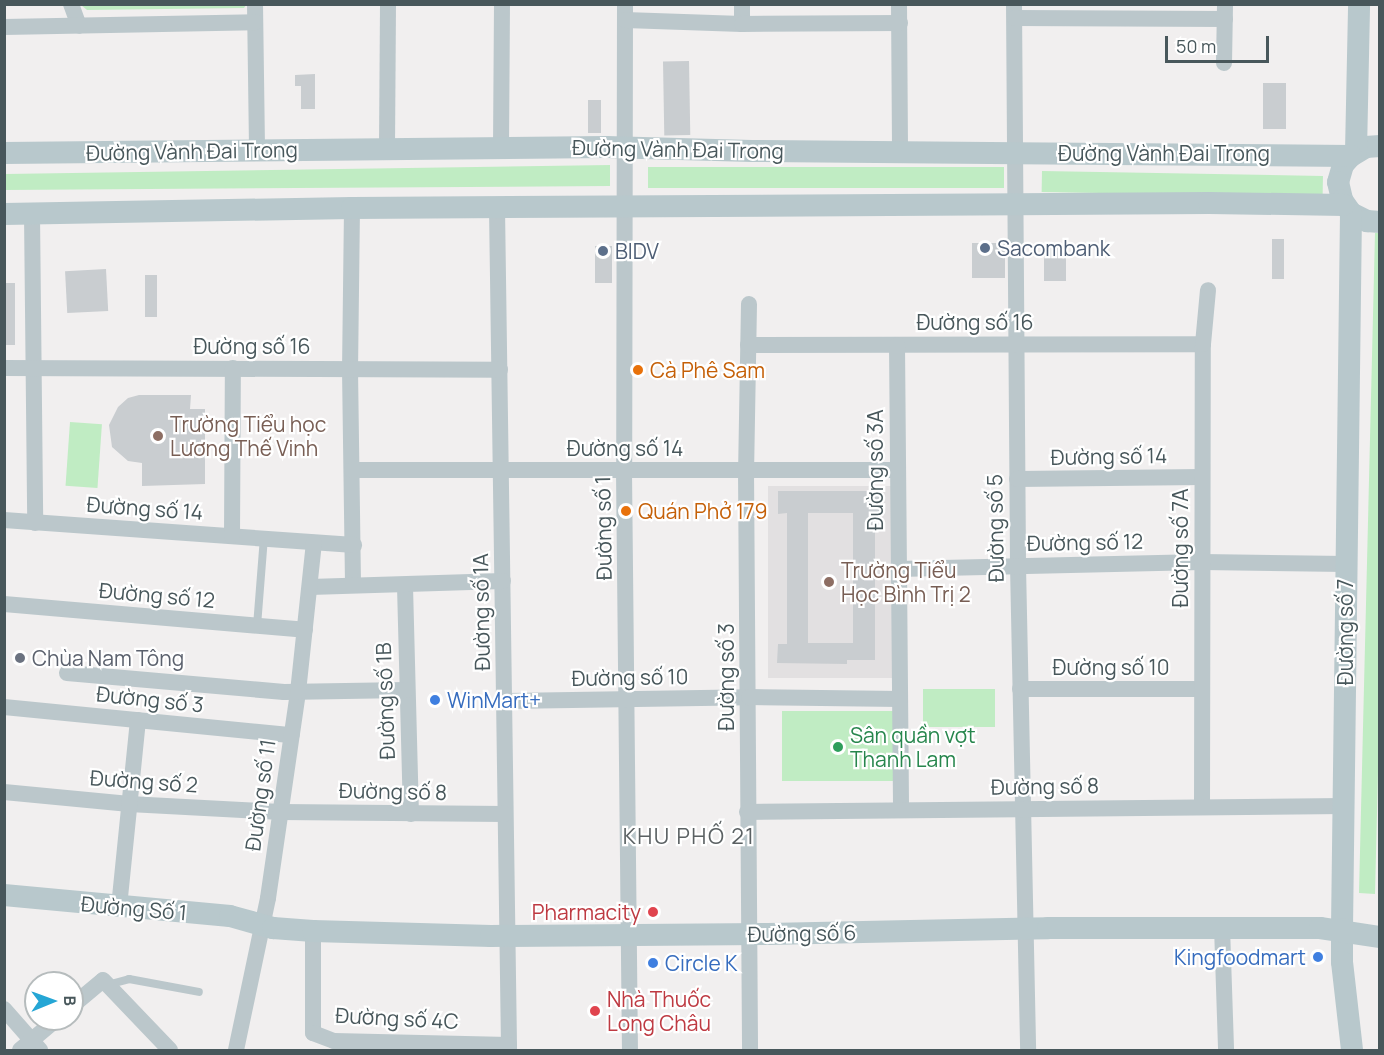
<!DOCTYPE html>
<meta charset="utf-8">
<style>
body{margin:0}
#map{position:relative;width:1384px;height:1055px;overflow:hidden;background:#f1efef;font-family:Manrope,sans-serif}
div>[style]{position:absolute}
.education>*{inset:0;background:#e2e0e1;transform-origin:0 0}
.green>*{inset:0;background:#c0ecc3;transform-origin:0 0}
.building>*{inset:0;background:#c9cdd0;transform-origin:0 0}
.lane>*{height:8px;margin:-4px;padding:0 4px;transform-origin:4px;border-radius:4px;background:#bbc7cb}
.street>*{height:16px;margin:-8px;padding:0 8px;transform-origin:8px;border-radius:8px;background:#bbc7cb}
.secondary>*{height:22px;margin:-11px;padding:0 11px;transform-origin:11px;border-radius:11px;background:#b8c8cc}
.dots>*{width:16px;height:16px;translate:-50% -50%;box-sizing:border-box;border:3px solid #fff;border-radius:50%}
span{translate:-50% -50%;white-space:nowrap;text-align:center;line-height:1.15;-webkit-text-stroke:4.5px #fff;paint-order:stroke}
.street-label{font-size:21px;color:#48575b}
.service-label{font-size:21px;color:#4e5e75}
.left{translate:0 -50%;text-align:left}
.food-label{font-size:21px;color:#c56008}
.education-label{font-size:21px;color:#785e54}
.worship-label{font-size:21px;color:#5b616d}
.shop-label{font-size:21px;color:#366cbe}
.right{translate:-100% -50%;text-align:right}
.leisure-label{font-size:21px;color:#27864d}
.health-label{font-size:21px;color:#be3a42}
.neighbourhood-label{font-size:22px;color:#5b6163;letter-spacing:1.5px}
.frame{position:absolute;inset:0;border:6px solid #48575b;pointer-events:none}
.north{position:absolute;left:24px;top:971px;width:60px;height:60px;box-sizing:border-box;background:#fff;border:2px solid #b6bcbd;border-radius:50%;rotate:89deg;font-size:16px;font-weight:700;line-height:24px;text-align:center;color:#48575b}
.north::after{content:'';display:block;margin:auto;width:21px;height:27px;background:#25a6d5;clip-path:polygon(50% 0,100% 100%,50% 72%,0 100%)}
.scale{position:absolute;left:1165px;top:36px;width:104px;height:27px;box-sizing:border-box;border:3px solid #48575b;border-top:0;padding-left:8px;font-size:18px;line-height:21px;white-space:nowrap;color:#48575b;-webkit-text-stroke:4px #fff;paint-order:stroke}
</style>
<div id="map">
<div class="education">
<div style="left:768px;top:486px;width:124px;height:192px"></div>
</div>
<div class="green">
<div style="clip-path:polygon(81px 5px,246px 5px,244px 8px,87px 10px)"></div>
<div style="clip-path:polygon(610px 165px,610px 186px,4px 190px,5px 174px)"></div>
<div style="left:648px;top:167px;width:356px;height:21px"></div>
<div style="left:1042px;top:171px;width:281px;height:21px;rotate:1deg"></div>
<div style="clip-path:polygon(1375px 233px,1380px 233px,1380px 690px,1375px 894px,1359px 893px)"></div>
<div style="left:70px;top:422px;width:32px;height:64px;rotate:4deg"></div>
<div style="left:995px;top:689px;width:38px;height:72px;rotate:90deg"></div>
<div style="left:893px;top:711px;width:70px;height:111px;rotate:90deg"></div>
</div>
<div class="building">
<div style="left:689px;top:61px;width:74px;height:26px;rotate:89deg"></div>
<div style="clip-path:polygon(315px 74px,315px 109px,301px 109px,301px 86px,295px 86px,295px 75px)"></div>
<div style="left:1263px;top:83px;width:23px;height:46px"></div>
<div style="left:588px;top:100px;width:13px;height:33px"></div>
<div style="left:1272px;top:239px;width:12px;height:40px"></div>
<div style="left:972px;top:243px;width:33px;height:35px"></div>
<div style="left:1044px;top:244px;width:22px;height:37px"></div>
<div style="left:595px;top:246px;width:17px;height:37px"></div>
<div style="left:106px;top:269px;width:42px;height:41px;rotate:87deg"></div>
<div style="left:145px;top:275px;width:12px;height:42px"></div>
<div style="left:4px;top:283px;width:11px;height:62px"></div>
<div style="clip-path:polygon(139px 395px,191px 395px,190px 409px,205px 409px,205px 484px,142px 486px,142px 463px,128px 461px,112px 447px,109px 425px,118px 407px,128px 398px)"></div>
<div style="clip-path:polygon(evenodd,778px 491px,882px 491px,882px 513px,875px 513px,875px 660px,847px 660px,847px 664px,777px 663px,778px 644px,787px 644px,787px 513px,778px 514px,778px 491px,808px 513px,853px 513px,853px 643px,808px 643px,808px 513px)"></div>
</div>
<div class="lane">
<div style="left:257px;top:626px;width:88px;rotate:-85.5deg"></div>
<div style="left:107px;top:985px;width:23px;rotate:-15deg"></div>
<div style="left:129px;top:979px;width:71px;rotate:10.5deg"></div>
</div>
<div class="street">
<div style="left:71px;top:4px;width:23px;rotate:70deg"></div>
<div style="left:255px;top:4px;width:146px;rotate:89.2deg"></div>
<div style="left:625px;top:4px;width:467px;rotate:90.1deg"></div>
<div style="left:624px;top:471px;width:579px;rotate:89.41deg"></div>
<div style="left:742px;top:4px;width:20px;rotate:90deg"></div>
<div style="left:899px;top:4px;width:148px;rotate:89.6deg"></div>
<div style="left:1014px;top:4px;width:562px;rotate:89.59deg"></div>
<div style="left:1018px;top:566px;width:484px;rotate:88.8deg"></div>
<div style="left:1015px;top:18px;width:210px;rotate:0.3deg"></div>
<div style="left:625px;top:20px;width:117px;rotate:2deg"></div>
<div style="left:742px;top:24px;width:158px;rotate:-0.4deg"></div>
<div style="left:4px;top:27px;width:251px;rotate:-1.1deg"></div>
<div style="left:1224px;top:63px;width:59px;rotate:-89deg"></div>
<div style="left:501px;top:147px;width:143px;rotate:-89.6deg"></div>
<div style="left:387px;top:148px;width:144px;rotate:-89.6deg"></div>
<div style="left:352px;top:208px;width:161px;rotate:90.7deg"></div>
<div style="left:350px;top:369px;width:215px;rotate:89.2deg"></div>
<div style="left:497px;top:208px;width:842px;rotate:89.18deg"></div>
<div style="left:32px;top:214px;width:309px;rotate:89.4deg"></div>
<div style="left:749px;top:304px;width:166px;rotate:91deg"></div>
<div style="left:746px;top:470px;width:580px;rotate:89.6deg"></div>
<div style="left:748px;top:345px;width:455px;rotate:-0.1deg"></div>
<div style="left:897px;top:345px;width:465px;rotate:89.5deg"></div>
<div style="left:4px;top:368px;width:496px;rotate:0.2deg"></div>
<div style="left:352px;top:470px;width:546px"></div>
<div style="left:1017px;top:479px;width:185px;rotate:-0.6deg"></div>
<div style="left:4px;top:520px;width:351px;rotate:4.1deg"></div>
<div style="left:232px;top:536px;width:168px;rotate:-89.7deg"></div>
<div style="left:898px;top:569px;width:304px;rotate:-1.3deg"></div>
<div style="left:1202px;top:562px;width:144px;rotate:0.8deg"></div>
<div style="left:405px;top:586px;width:228px;rotate:88.5deg"></div>
<div style="left:310px;top:587px;width:193px;rotate:-1.8deg"></div>
<div style="left:4px;top:604px;width:302px;rotate:4.9deg"></div>
<div style="left:67px;top:673px;width:218px;rotate:5deg"></div>
<div style="left:284px;top:692px;width:122px;rotate:-0.9deg"></div>
<div style="left:1020px;top:689px;width:182px"></div>
<div style="left:504px;top:701px;width:245px;rotate:-0.9deg"></div>
<div style="left:749px;top:697px;width:151px;rotate:0.8deg"></div>
<div style="left:4px;top:707px;width:289px;rotate:5.6deg"></div>
<div style="left:4px;top:792px;width:126px;rotate:5.5deg"></div>
<div style="left:129px;top:804px;width:151px;rotate:3deg"></div>
<div style="left:280px;top:812px;width:225px;rotate:0.5deg"></div>
<div style="left:1202px;top:807px;width:463px;rotate:-89.9deg"></div>
<div style="left:1203px;top:344px;width:54px;rotate:-84.7deg"></div>
<div style="left:747px;top:812px;width:597px;rotate:-0.58deg"></div>
<div style="left:119px;top:907px;width:188px;rotate:-84.2deg"></div>
<div style="left:1222px;top:927px;width:123px;rotate:88.1deg"></div>
<div style="left:313px;top:931px;width:102px;rotate:90deg"></div>
<div style="left:313px;top:1033px;width:22px;rotate:21deg"></div>
<div style="left:334px;top:1041px;width:175px;rotate:1.3deg"></div>
<div style="left:72px;top:1006px;width:40px;rotate:-40deg"></div>
<div style="left:103px;top:980px;width:97px;rotate:46.3deg"></div>
<div style="left:4px;top:1009px;width:55px;rotate:48.7deg"></div>
<div style="left:20px;top:1050px;width:48px;rotate:-40deg"></div>
<div style="left:236px;top:1050px;width:155px;rotate:-78.1deg"></div>
<div style="left:268px;top:898px;width:208px;rotate:-81.7deg"></div>
<div style="left:298px;top:692px;width:150px;rotate:-83.9deg"></div>
</div>
<div class="secondary">
<div style="left:1380px;top:146px;width:14px;rotate:176deg"></div>
<div style="left:1366px;top:147px;width:17px;rotate:149deg"></div>
<div style="left:1351px;top:156px;width:12px;rotate:132deg"></div>
<div style="left:1343px;top:165px;width:18px;rotate:106deg"></div>
<div style="left:1338px;top:182px;width:18px;rotate:77deg"></div>
<div style="left:1342px;top:200px;width:16px;rotate:55deg"></div>
<div style="left:1351px;top:213px;width:18px;rotate:27deg"></div>
<div style="left:1367px;top:221px;width:13px;rotate:4deg"></div>
<div style="left:1356px;top:152px;width:148px;rotate:-88.8deg"></div>
<div style="left:4px;top:153px;width:602px;rotate:-0.57deg"></div>
<div style="left:606px;top:147px;width:146px;rotate:1.6deg"></div>
<div style="left:752px;top:151px;width:599px;rotate:0.48deg"></div>
<div style="left:1351px;top:213px;width:716px;rotate:90.72deg"></div>
<div style="left:1342px;top:929px;width:33px;rotate:90deg"></div>
<div style="left:1342px;top:962px;width:89px;rotate:83.5deg"></div>
<div style="left:4px;top:214px;width:348px;rotate:-1deg"></div>
<div style="left:352px;top:208px;width:857px;rotate:-0.33deg"></div>
<div style="left:1209px;top:203px;width:135px;rotate:0.8deg"></div>
<div style="left:4px;top:895px;width:227px;rotate:5.3deg"></div>
<div style="left:230px;top:916px;width:45px;rotate:15.6deg"></div>
<div style="left:273px;top:928px;width:40px;rotate:4.3deg"></div>
<div style="left:313px;top:931px;width:178px;rotate:1.6deg"></div>
<div style="left:491px;top:936px;width:277px;rotate:-0.4deg"></div>
<div style="left:768px;top:934px;width:280px;rotate:-1.2deg"></div>
<div style="left:1048px;top:928px;width:272px"></div>
<div style="left:1320px;top:928px;width:61px;rotate:8.5deg"></div>
</div>
<div class="dots">
<div style="left:985px;top:248px;background:#5c6f8a"></div>
<div style="left:603px;top:251px;background:#5c6f8a"></div>
<div style="left:638px;top:370px;background:#e8710a"></div>
<div style="left:158px;top:436px;background:#8d6e63"></div>
<div style="left:626px;top:511px;background:#e8710a"></div>
<div style="left:829px;top:582px;background:#8d6e63"></div>
<div style="left:20px;top:658px;background:#6b7280"></div>
<div style="left:435px;top:700px;background:#3f7fe0"></div>
<div style="left:838px;top:747px;background:#2e9e5b"></div>
<div style="left:653px;top:912px;background:#e0444e"></div>
<div style="left:1318px;top:957px;background:#3f7fe0"></div>
<div style="left:653px;top:963px;background:#3f7fe0"></div>
<div style="left:595px;top:1011px;background:#e0444e"></div>
</div>
<div class="street-label">
<span style="left:678px;top:149px;rotate:1deg">Đường Vành Đai Trong</span>
<span style="left:192px;top:151px;rotate:-1deg">Đường Vành Đai Trong</span>
<span style="left:1164px;top:153px">Đường Vành Đai Trong</span>
<span style="left:975px;top:322px">Đường số 16</span>
<span style="left:252px;top:346px">Đường số 16</span>
<span style="left:625px;top:448px">Đường số 14</span>
<span style="left:1109px;top:456px;rotate:-1deg">Đường số 14</span>
<span style="left:875px;top:470px;rotate:-90deg">Đường số 3A</span>
<span style="left:145px;top:508px;rotate:4deg">Đường số 14</span>
<span style="left:603px;top:528px;rotate:-91deg">Đường số 1</span>
<span style="left:995px;top:528px;rotate:-91deg">Đường số 5</span>
<span style="left:1085px;top:542px;rotate:-1deg">Đường số 12</span>
<span style="left:1180px;top:548px;rotate:-90deg">Đường số 7A</span>
<span style="left:157px;top:595px;rotate:5deg">Đường số 12</span>
<span style="left:481px;top:612px;rotate:-91deg">Đường số 1A</span>
<span style="left:1345px;top:632px;rotate:-90deg">Đường số 7</span>
<span style="left:1111px;top:667px">Đường số 10</span>
<span style="left:630px;top:677px;rotate:-1deg">Đường số 10</span>
<span style="left:726px;top:677px;rotate:-90deg">Đường số 3</span>
<span style="left:150px;top:699px;rotate:6deg">Đường số 3</span>
<span style="left:385px;top:701px;rotate:-92deg">Đường số 1B</span>
<span style="left:144px;top:781px;rotate:4deg">Đường số 2</span>
<span style="left:1045px;top:786px;rotate:-1deg">Đường số 8</span>
<span style="left:393px;top:791px;rotate:1deg">Đường số 8</span>
<span style="left:260px;top:795px;rotate:-82deg">Đường số 11</span>
<span style="left:134px;top:908px;rotate:5deg">Đường Số 1</span>
<span style="left:802px;top:933px;rotate:-1deg">Đường số 6</span>
<span style="left:397px;top:1018px;rotate:3deg">Đường số 4C</span>
</div>
<div class="service-label">
<span class="left" style="left:997px;top:248px">Sacombank</span>
<span class="left" style="left:615px;top:251px">BIDV</span>
</div>
<div class="food-label">
<span class="left" style="left:650px;top:370px">Cà Phê Sam</span>
<span class="left" style="left:638px;top:511px">Quán Phở 179</span>
</div>
<div class="education-label">
<span class="left" style="left:170px;top:436px">Trường Tiểu học<br>Lương Thế Vinh</span>
<span class="left" style="left:841px;top:582px">Trường Tiểu<br>Học Bình Trị 2</span>
</div>
<div class="worship-label">
<span class="left" style="left:32px;top:658px">Chùa Nam Tông</span>
</div>
<div class="shop-label">
<span class="left" style="left:447px;top:700px">WinMart+</span>
<span class="right" style="left:1306px;top:957px">Kingfoodmart</span>
<span class="left" style="left:665px;top:963px">Circle K</span>
</div>
<div class="leisure-label">
<span class="left" style="left:850px;top:747px">Sân quần vợt<br>Thanh Lam</span>
</div>
<div class="health-label">
<span class="right" style="left:641px;top:912px">Pharmacity</span>
<span class="left" style="left:607px;top:1011px">Nhà Thuốc<br>Long Châu</span>
</div>
<div class="neighbourhood-label">
<span style="left:689px;top:837px">KHU PHỐ 21</span>
</div>
<div class="frame"></div>
<div class="north">B</div>
<div class="scale">50 m</div>
</div>
